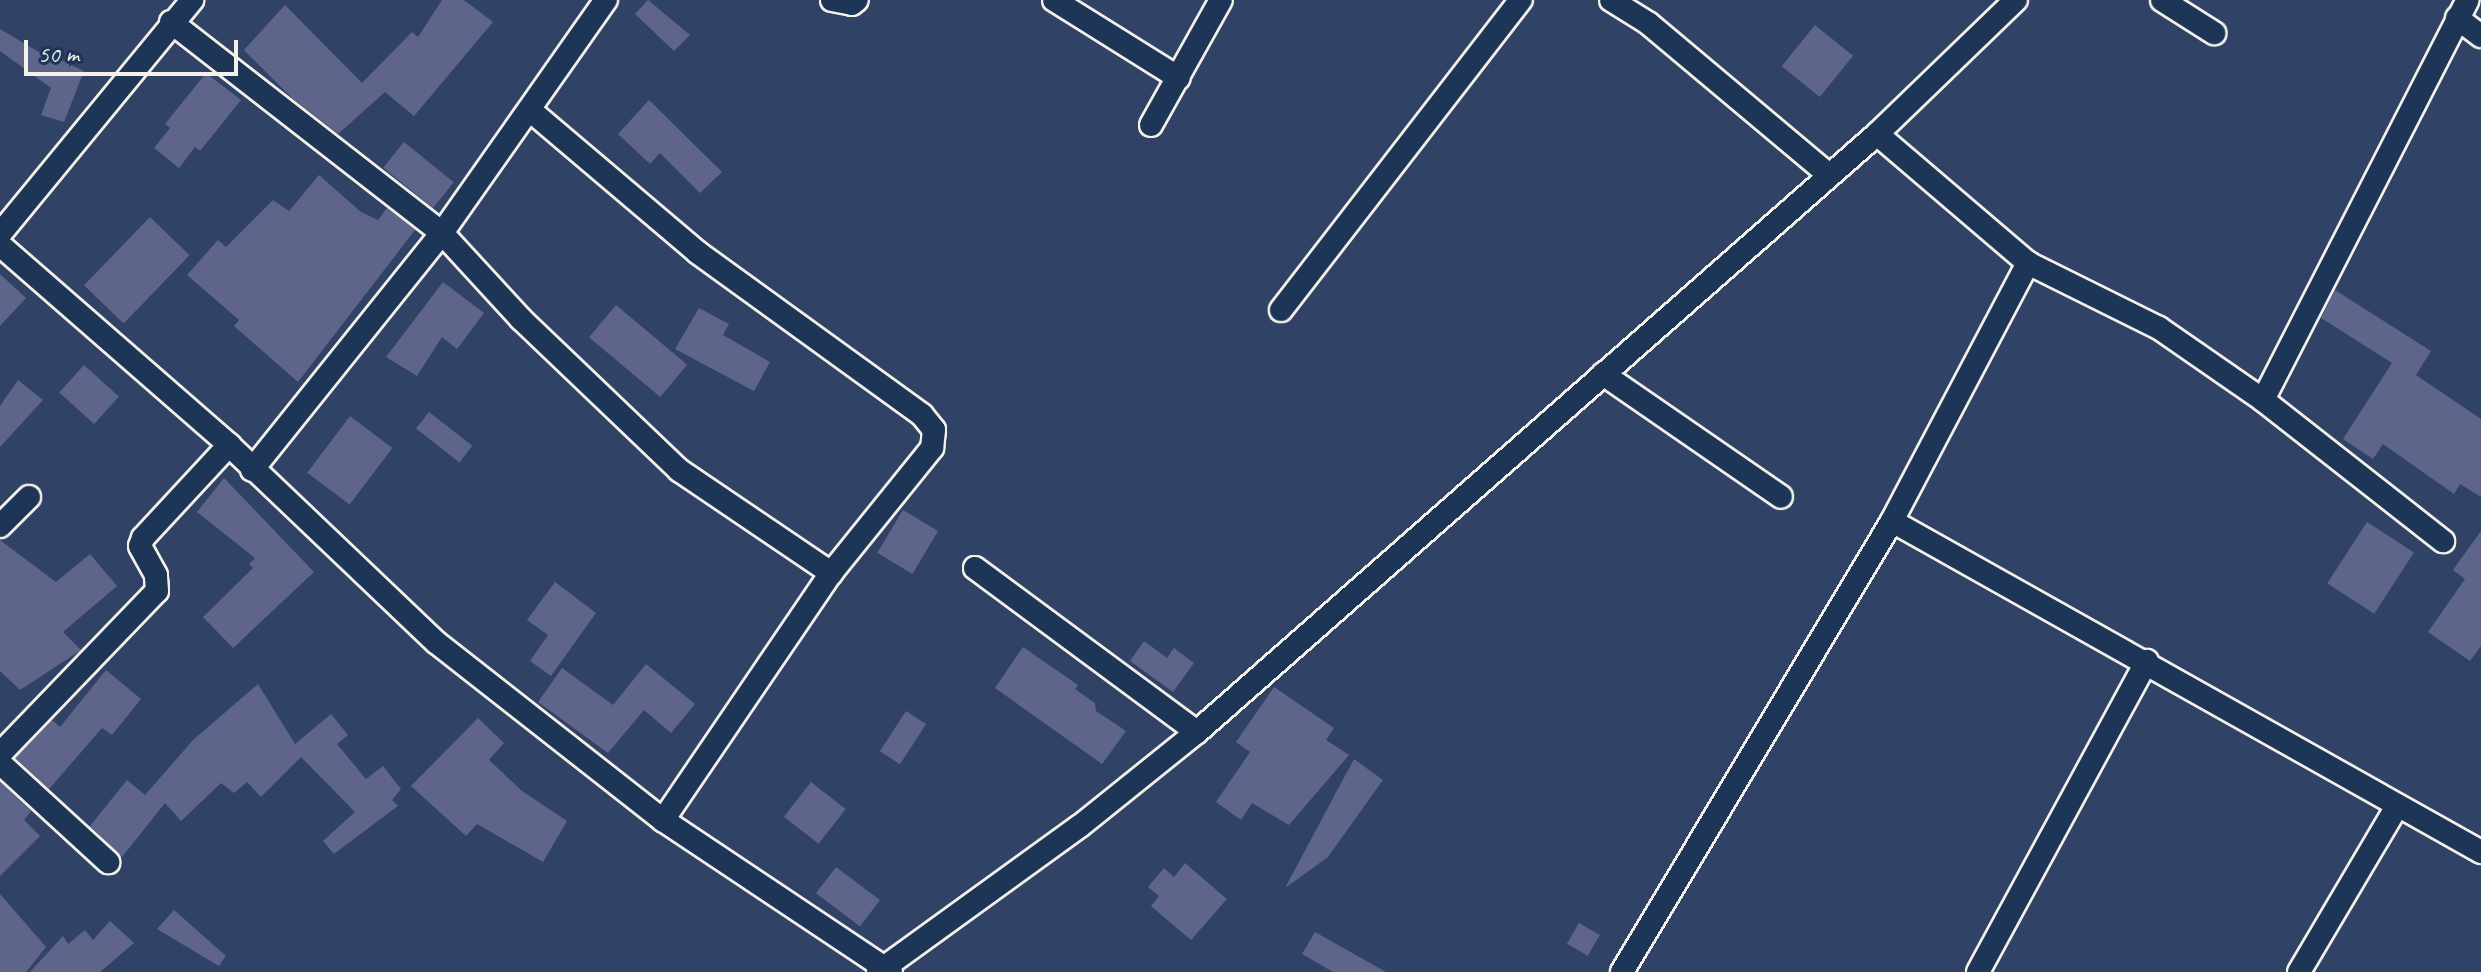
<!DOCTYPE html>
<style>
body{margin:0}
#map{position:relative;width:2481px;height:972px;overflow:hidden;background:#304366;font-family:Caveat,sans-serif}
div>[style]{position:absolute}
.building>*{inset:0;background:#5e648a;transform-origin:0 0}
.roads{filter:drop-shadow(2px 0 #f4f1e8) drop-shadow(-2px 0 #f4f1e8) drop-shadow(0 2px #f4f1e8) drop-shadow(0 -2px #f4f1e8)}
.minor>*{height:22px;margin:-11px;padding:0 11px;transform-origin:11px;border-radius:11px;background:#1d3557}
span{translate:-50% -50%;white-space:nowrap;text-align:center;line-height:1.15;-webkit-text-stroke:7px #1d3557;paint-order:stroke}
.scale{position:absolute;left:24px;top:40px;width:214px;height:36px;box-sizing:border-box;border:4px solid #f4f1e8;border-top:0;padding-left:10px;font-size:24px;line-height:28px;white-space:nowrap;color:#f4f1e8;-webkit-text-stroke:6px #1d3557;paint-order:stroke}
</style>
<div id="map">
<div class="building">
<div style="clip-path:polygon(442px 0,464px 0,493px 22px,414px 116px,385px 92px,338px 134px,292px 98px,244px 50px,285px 5px,362px 83px,412px 32px,418px 37px)"></div>
<div style="clip-path:polygon(648px 0,690px 35px,674px 51px,635px 14px)"></div>
<div style="left:1815px;top:25px;width:49px;height:53px;rotate:39deg"></div>
<div style="clip-path:polygon(0 29px,59px 64px,61px 60px,84px 71px,64px 122px,41px 115px,51px 88px,0 51px)"></div>
<div style="clip-path:polygon(206px 73px,241px 100px,200px 151px,195px 147px,179px 168px,154px 148px,170px 128px,165px 124px)"></div>
<div style="clip-path:polygon(649px 100px,722px 172px,700px 193px,660px 153px,650px 164px,618px 134px)"></div>
<div style="left:404px;top:142px;width:64px;height:33px;rotate:39deg"></div>
<div style="clip-path:polygon(319px 175px,361px 212px,378px 220px,387px 208px,415px 230px,298px 382px,234px 326px,239px 320px,187px 275px,218px 240px,226px 247px,273px 200px,289px 211px)"></div>
<div style="left:150px;top:217px;width:55px;height:95px;rotate:44deg"></div>
<div style="clip-path:polygon(0 274px,26px 298px,0 326px)"></div>
<div style="clip-path:polygon(443px 282px,484px 313px,457px 349px,442px 337px,417px 376px,386px 357px)"></div>
<div style="clip-path:polygon(2335px 290px,2431px 351px,2416px 375px,2481px 419px,2481px 497px,2460px 484px,2454px 494px,2383px 444px,2373px 459px,2343px 439px,2392px 363px,2321px 318px)"></div>
<div style="left:616px;top:305px;width:93px;height:42px;rotate:40deg"></div>
<div style="clip-path:polygon(699px 308px,729px 324px,723px 335px,770px 362px,754px 391px,675px 349px)"></div>
<div style="left:84px;top:365px;width:47px;height:37px;rotate:42deg"></div>
<div style="clip-path:polygon(18px 380px,43px 400px,0 447px,0 406px)"></div>
<div style="left:429px;top:412px;width:55px;height:21px;rotate:38deg"></div>
<div style="left:350px;top:416px;width:53px;height:71px;rotate:37deg"></div>
<div style="clip-path:polygon(224px 478px,314px 572px,233px 648px,203px 617px,253px 568px,249px 564px,255px 558px,197px 512px)"></div>
<div style="left:903px;top:510px;width:41px;height:50px;rotate:31deg"></div>
<div style="left:2367px;top:522px;width:56px;height:73px;rotate:33deg"></div>
<div style="clip-path:polygon(2481px 531px,2481px 646px,2470px 661px,2428px 632px,2465px 579px,2453px 570px)"></div>
<div style="clip-path:polygon(0 540px,56px 582px,90px 554px,117px 586px,63px 632px,81px 650px,20px 690px,0 671px)"></div>
<div style="clip-path:polygon(555px 582px,596px 613px,551px 676px,530px 661px,548px 635px,527px 620px)"></div>
<div style="clip-path:polygon(1144px 641px,1167px 658px,1174px 648px,1194px 663px,1173px 692px,1130px 661px)"></div>
<div style="clip-path:polygon(1023px 647px,1078px 685px,1075px 689px,1095px 703px,1096px 711px,1126px 731px,1102px 764px,995px 688px)"></div>
<div style="clip-path:polygon(646px 664px,695px 704px,671px 733px,644px 710px,608px 753px,538px 702px,562px 668px,613px 705px)"></div>
<div style="clip-path:polygon(106px 670px,141px 699px,112px 735px,102px 728px,49px 789px,15px 758px,52px 720px,60px 727px)"></div>
<div style="clip-path:polygon(258px 684px,295px 744px,331px 714px,348px 735px,337px 744px,366px 779px,383px 766px,401px 789px,392px 800px,398px 806px,334px 854px,323px 841px,355px 812px,301px 757px,261px 797px,247px 782px,234px 793px,221px 783px,181px 821px,165px 803px,122px 857px,90px 826px,127px 780px,145px 795px,193px 740px)"></div>
<div style="clip-path:polygon(1274px 687px,1334px 728px,1326px 740px,1349px 755px,1289px 825px,1252px 803px,1241px 820px,1216px 802px,1250px 752px,1236px 742px)"></div>
<div style="left:906px;top:711px;width:24px;height:48px;rotate:33deg"></div>
<div style="clip-path:polygon(478px 718px,504px 743px,489px 760px,522px 791px,567px 821px,543px 862px,477px 824px,466px 836px,411px 786px)"></div>
<div style="clip-path:polygon(1354px 759px,1383px 780px,1328px 857px,1285px 888px)"></div>
<div style="clip-path:polygon(0 782px,31px 811px,24px 820px,40px 836px,0 876px)"></div>
<div style="left:811px;top:782px;width:44px;height:44px;rotate:38deg"></div>
<div style="clip-path:polygon(1185px 863px,1227px 899px,1191px 940px,1151px 906px,1159px 896px,1148px 887px,1164px 868px,1174px 877px)"></div>
<div style="left:836px;top:867px;width:55px;height:33px;rotate:37deg"></div>
<div style="clip-path:polygon(0 894px,46px 947px,26px 972px,0 972px)"></div>
<div style="clip-path:polygon(174px 910px,226px 956px,219px 966px,157px 929px)"></div>
<div style="clip-path:polygon(110px 921px,134px 943px,100px 972px,30px 972px,63px 936px,68px 944px,85px 930px,93px 940px)"></div>
<div style="left:1579px;top:923px;width:24px;height:24px;rotate:30deg"></div>
<div style="clip-path:polygon(1315px 932px,1386px 972px,1333px 972px,1302px 954px)"></div>
</div>
<div class="roads">
<div class="minor">
<div style="left:832px;top:0;width:20px;rotate:11deg"></div>
<div style="left:852px;top:4px;width:6px;rotate:-39deg"></div>
<div style="left:1054px;top:0;width:147px;rotate:32deg"></div>
<div style="left:1611px;top:0;width:44px;rotate:31.9deg"></div>
<div style="left:1648px;top:23px;width:235px;rotate:40deg"></div>
<div style="left:2162px;top:0;width:62px;rotate:32.4deg"></div>
<div style="left:2457px;top:18px;width:30px;rotate:37deg"></div>
<div style="left:171px;top:22px;width:343px;rotate:37.9deg"></div>
<div style="left:442px;top:233px;width:117px;rotate:47.4deg"></div>
<div style="left:521px;top:319px;width:219px;rotate:43.7deg"></div>
<div style="left:679px;top:470px;width:184px;rotate:34.1deg"></div>
<div style="left:531px;top:111px;width:218px;rotate:40.3deg"></div>
<div style="left:697px;top:252px;width:278px;rotate:35.9deg"></div>
<div style="left:922px;top:415px;width:19px;rotate:51deg"></div>
<div style="left:934px;top:430px;width:18px;rotate:96deg"></div>
<div style="left:932px;top:448px;width:161px;rotate:128.9deg"></div>
<div style="left:831px;top:573px;width:299px;rotate:124.2deg"></div>
<div style="left:1151px;top:125px;width:143px;rotate:-60.8deg"></div>
<div style="left:1877px;top:134px;width:199px;rotate:40.5deg"></div>
<div style="left:2028px;top:263px;width:146px;rotate:26.4deg"></div>
<div style="left:2159px;top:328px;width:126px;rotate:34.7deg"></div>
<div style="left:2263px;top:400px;width:229px;rotate:38.1deg"></div>
<div style="left:0;top:234px;width:303px;rotate:-50.6deg"></div>
<div style="left:0;top:245px;width:304px;rotate:41.1deg"></div>
<div style="left:229px;top:445px;width:287px;rotate:43.6deg"></div>
<div style="left:437px;top:643px;width:287px;rotate:38.1deg"></div>
<div style="left:663px;top:820px;width:274px;rotate:33.7deg"></div>
<div style="left:1281px;top:310px;width:392px;rotate:-52.3deg"></div>
<div style="left:1603px;top:374px;width:216px;rotate:34.6deg"></div>
<div style="left:2263px;top:400px;width:449px;rotate:-62.9deg"></div>
<div style="left:252px;top:470px;width:304px;rotate:-51.3deg"></div>
<div style="left:442px;top:233px;width:285px;rotate:-54.9deg"></div>
<div style="left:1892px;top:521px;width:676px;rotate:29.33deg"></div>
<div style="left:0;top:526px;width:41px;rotate:-45deg"></div>
<div style="left:975px;top:568px;width:276px;rotate:36.5deg"></div>
<div style="left:0;top:754px;width:226px;rotate:-46.1deg"></div>
<div style="left:157px;top:591px;width:16px;rotate:-94deg"></div>
<div style="left:156px;top:575px;width:33px;rotate:-119deg"></div>
<div style="left:140px;top:546px;width:9px;rotate:-69deg"></div>
<div style="left:143px;top:538px;width:127px;rotate:-47.2deg"></div>
<div style="left:0;top:763px;width:147px;rotate:42.5deg"></div>
<div style="left:878px;top:972px;width:249px;rotate:-35.9deg"></div>
<div style="left:1080px;top:826px;width:150px;rotate:-38.8deg"></div>
<div style="left:1197px;top:732px;width:906px;rotate:-41.33deg"></div>
<div style="left:1877px;top:134px;width:193px;rotate:-44deg"></div>
<div style="left:1622px;top:972px;width:526px;rotate:-59.09deg"></div>
<div style="left:1892px;top:521px;width:292px;rotate:-62.2deg"></div>
<div style="left:1978px;top:972px;width:354px;rotate:-61.5deg"></div>
<div style="left:2299px;top:972px;width:193px;rotate:-59.4deg"></div>
</div>
</div>
<div class="scale">50 m</div>
</div>
